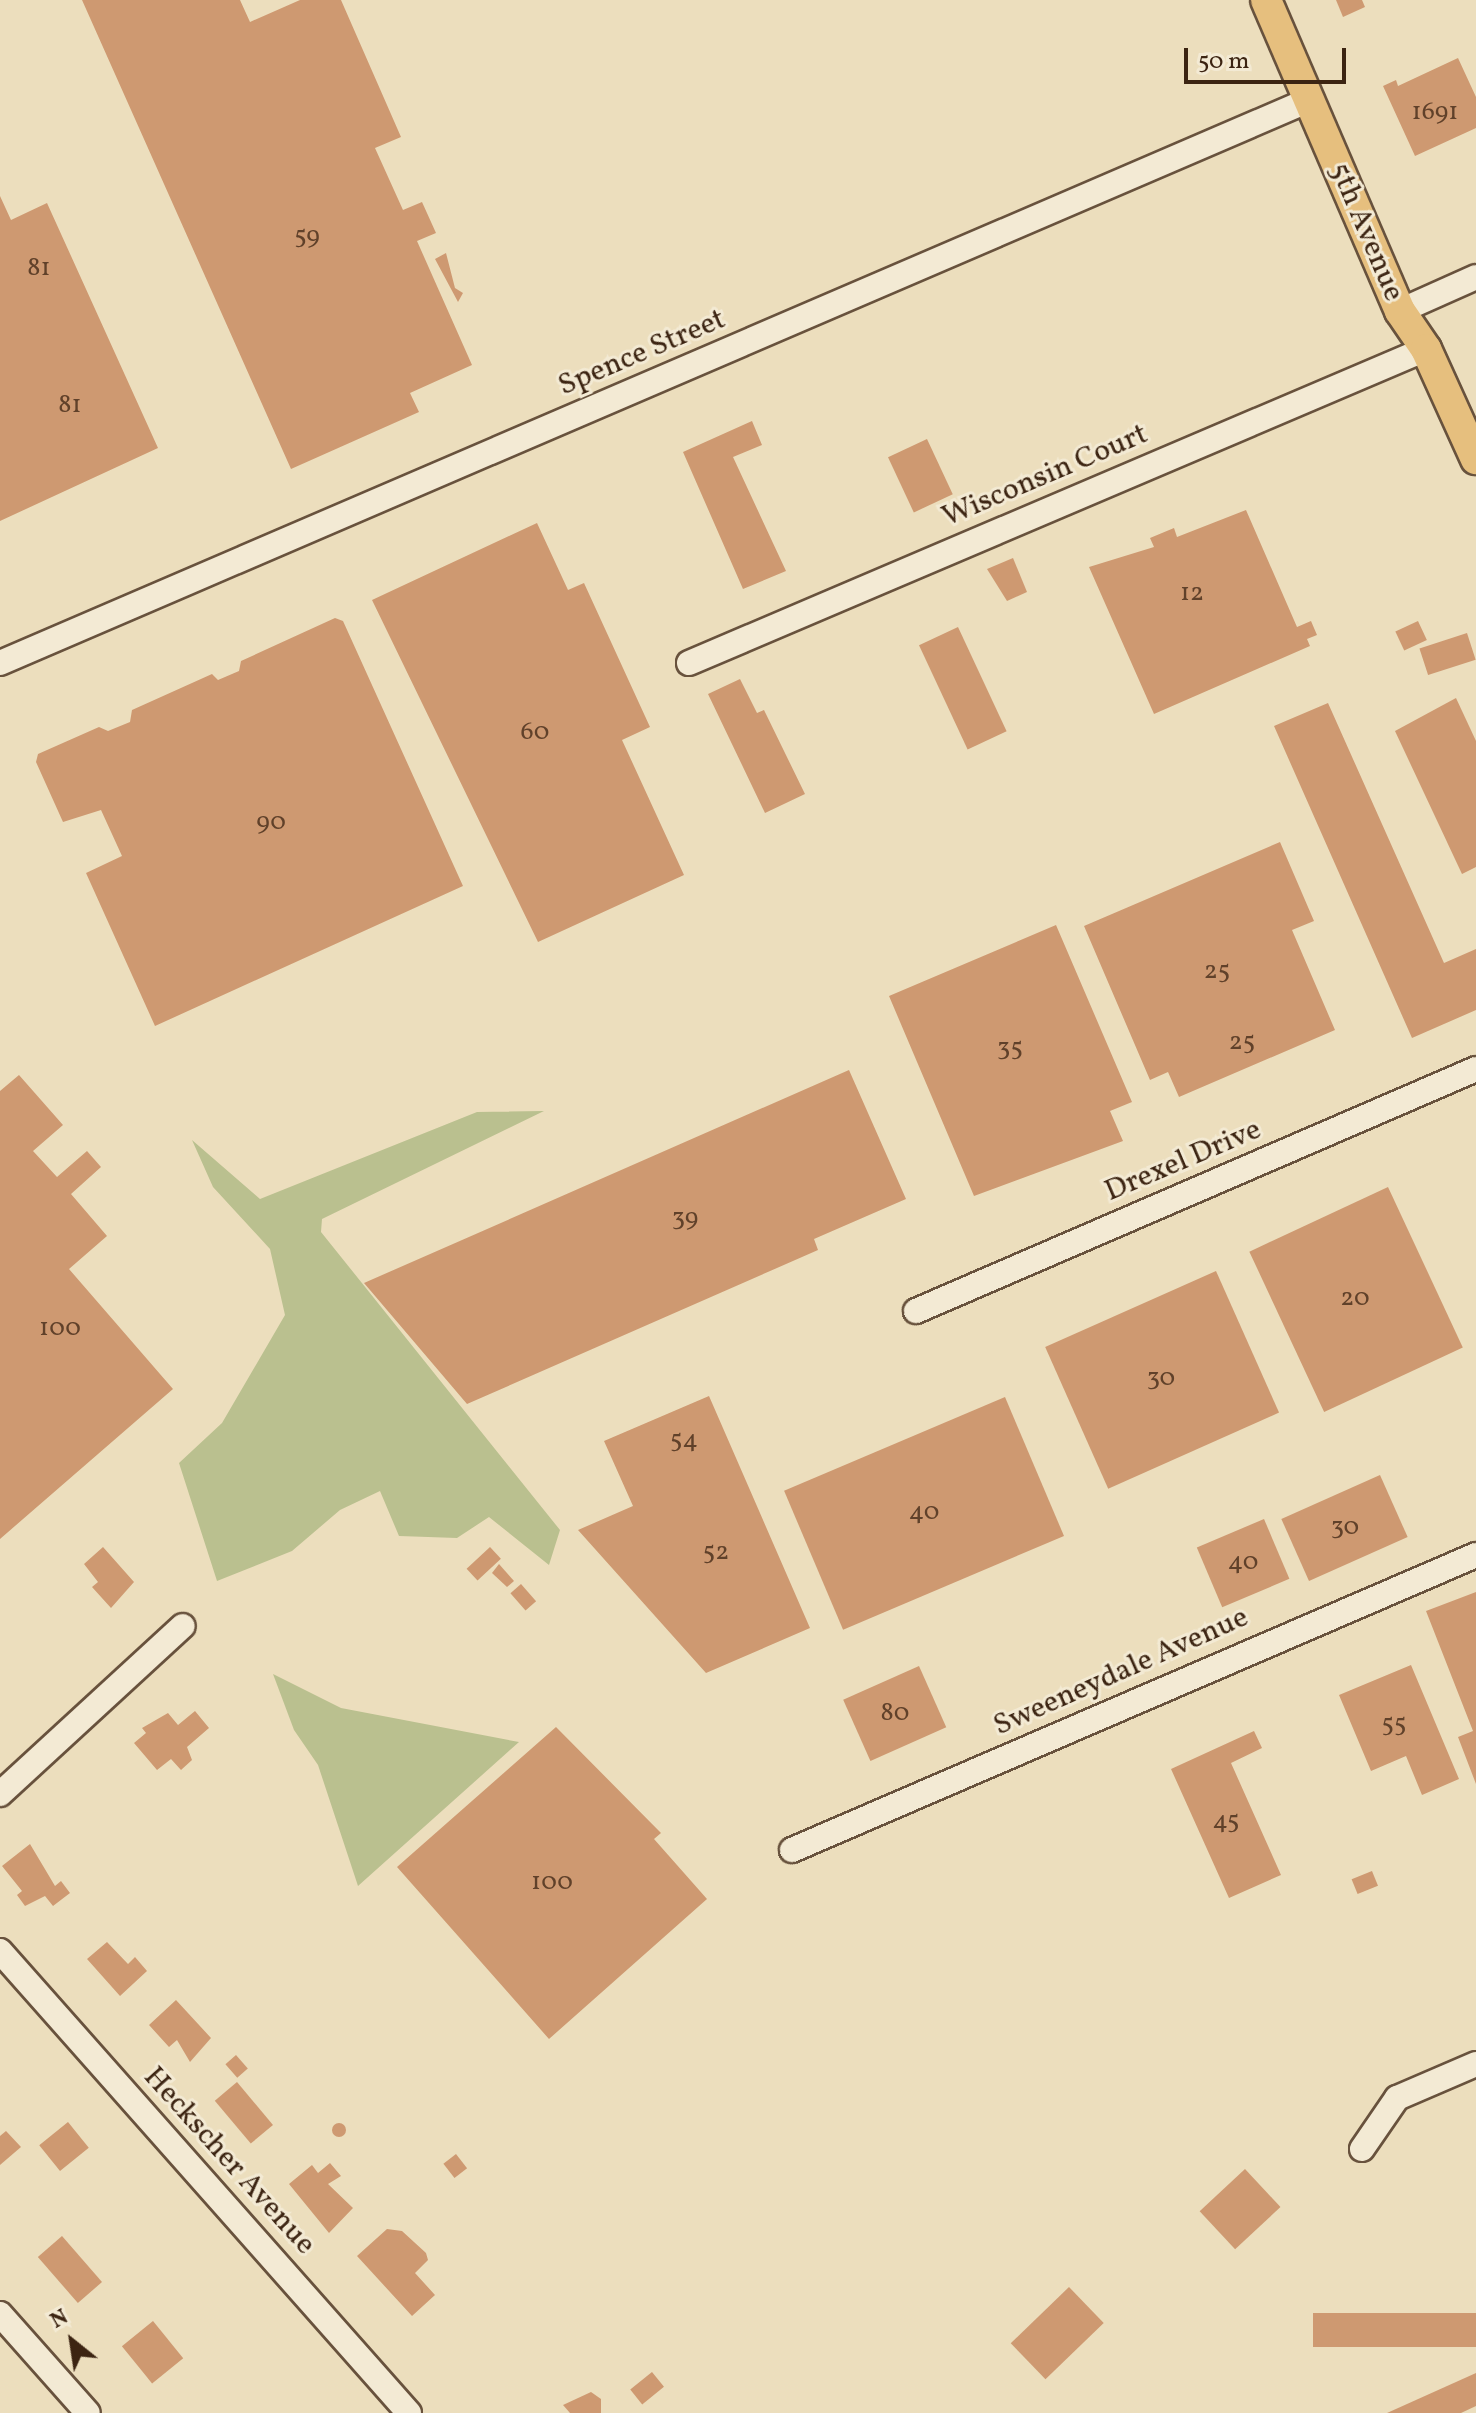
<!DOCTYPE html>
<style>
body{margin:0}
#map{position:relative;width:1476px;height:2413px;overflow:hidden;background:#ecdebd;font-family:Vollkorn,serif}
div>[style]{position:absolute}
.green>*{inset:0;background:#bac08f}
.building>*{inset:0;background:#ce9971;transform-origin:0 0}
.round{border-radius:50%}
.roads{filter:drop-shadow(2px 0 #68523d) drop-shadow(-2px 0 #68523d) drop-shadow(0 2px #68523d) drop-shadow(0 -2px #68523d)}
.minor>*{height:24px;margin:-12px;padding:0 12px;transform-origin:12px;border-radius:12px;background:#f3ead4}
.major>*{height:30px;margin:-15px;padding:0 15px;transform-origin:15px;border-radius:15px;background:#e6bf7e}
span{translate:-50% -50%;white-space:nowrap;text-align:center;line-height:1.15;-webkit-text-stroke:6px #f3ead4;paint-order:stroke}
.number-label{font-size:26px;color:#60412a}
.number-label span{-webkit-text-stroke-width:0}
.street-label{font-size:30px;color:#3c2412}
.north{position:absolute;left:32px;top:2301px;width:80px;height:80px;-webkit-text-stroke:6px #f3ead4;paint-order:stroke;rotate:330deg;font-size:22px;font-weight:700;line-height:32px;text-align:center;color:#3c2412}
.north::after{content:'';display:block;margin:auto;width:28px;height:36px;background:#3c2412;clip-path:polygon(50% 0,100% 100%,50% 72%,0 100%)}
.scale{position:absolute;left:1184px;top:48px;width:162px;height:36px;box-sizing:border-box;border:4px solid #3c2412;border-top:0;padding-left:10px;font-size:24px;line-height:28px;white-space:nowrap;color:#3c2412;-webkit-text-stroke:6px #f3ead4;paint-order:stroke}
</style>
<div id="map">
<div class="green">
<div style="clip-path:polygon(544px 1111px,322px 1219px,321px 1232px,560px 1530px,549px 1565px,489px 1517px,457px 1538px,399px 1536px,380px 1491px,340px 1510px,292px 1551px,217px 1581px,179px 1463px,222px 1423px,285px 1315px,270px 1249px,213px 1187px,192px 1140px,260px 1199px,477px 1112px)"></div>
<div style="clip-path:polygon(273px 1674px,341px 1708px,519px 1742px,358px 1886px,318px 1765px,294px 1730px)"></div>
</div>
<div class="building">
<div style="clip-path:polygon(82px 0,240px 0,250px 22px,300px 0,341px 0,401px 137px,375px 148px,403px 210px,422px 202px,436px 233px,417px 241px,472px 365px,410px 393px,419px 412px,291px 469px)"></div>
<div style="clip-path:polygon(1336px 0,1362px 0,1365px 7px,1343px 17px)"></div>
<div style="clip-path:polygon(1458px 58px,1476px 97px,1476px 128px,1415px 156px,1383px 86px,1396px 80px,1398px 86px)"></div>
<div style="clip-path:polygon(0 196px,11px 220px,47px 203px,158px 448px,0 521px)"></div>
<div style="clip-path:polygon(446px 253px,455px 288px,463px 293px,458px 302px,435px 259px)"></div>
<div style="clip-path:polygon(752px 421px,762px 445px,733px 457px,786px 571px,743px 589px,683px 452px)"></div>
<div style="left:927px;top:439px;width:61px;height:43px;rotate:65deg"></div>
<div style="clip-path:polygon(1246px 510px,1297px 627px,1311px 621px,1317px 635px,1307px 639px,1310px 646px,1154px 714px,1089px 567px,1154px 547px,1150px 538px,1174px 528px,1177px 537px)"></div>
<div style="clip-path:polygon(537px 523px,568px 590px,584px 583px,650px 727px,622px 740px,684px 875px,538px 942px,372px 600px)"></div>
<div style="clip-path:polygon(1013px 558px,1027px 592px,1007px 601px,987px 569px)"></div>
<div style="clip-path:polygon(335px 618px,343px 621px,463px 886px,155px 1026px,86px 873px,122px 856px,101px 810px,63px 822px,36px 762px,38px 754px,99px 727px,108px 731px,130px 722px,132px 710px,212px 674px,218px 680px,239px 671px,241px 661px)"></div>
<div style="left:1418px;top:621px;width:21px;height:25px;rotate:65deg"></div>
<div style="left:958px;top:627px;width:115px;height:43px;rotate:65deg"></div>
<div style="left:1467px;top:633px;width:28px;height:50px;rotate:72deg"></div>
<div style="clip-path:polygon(740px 679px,757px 713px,764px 710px,805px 794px,765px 813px,708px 694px)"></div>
<div style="clip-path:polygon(1456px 698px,1476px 741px,1476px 867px,1462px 874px,1395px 731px)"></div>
<div style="clip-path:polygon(1328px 703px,1444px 963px,1476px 949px,1476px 1010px,1412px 1038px,1274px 726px)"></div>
<div style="clip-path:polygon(1280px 842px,1314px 921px,1292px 930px,1335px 1030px,1179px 1097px,1168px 1072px,1150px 1080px,1084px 926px)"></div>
<div style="clip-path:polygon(1056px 925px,1132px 1102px,1110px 1111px,1123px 1141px,974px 1196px,889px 996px)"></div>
<div style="clip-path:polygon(849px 1070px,906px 1199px,814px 1239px,818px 1250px,467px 1404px,364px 1283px)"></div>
<div style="clip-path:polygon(19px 1075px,63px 1125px,33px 1151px,57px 1177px,87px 1151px,101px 1167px,71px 1194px,107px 1236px,69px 1269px,173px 1389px,0 1539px,0 1091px)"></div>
<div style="left:1388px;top:1187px;width:177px;height:153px;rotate:65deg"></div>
<div style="left:1216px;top:1271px;width:155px;height:187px;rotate:66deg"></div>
<div style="clip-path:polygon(709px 1396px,810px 1628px,706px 1673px,578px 1530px,633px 1506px,604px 1441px)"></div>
<div style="left:1005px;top:1397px;width:151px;height:240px;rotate:67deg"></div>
<div style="left:1380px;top:1475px;width:68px;height:108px;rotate:66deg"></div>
<div style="left:1264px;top:1519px;width:65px;height:73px;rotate:67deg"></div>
<div style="clip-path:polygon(103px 1547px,134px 1582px,111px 1608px,92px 1587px,98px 1582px,84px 1564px)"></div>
<div style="left:490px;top:1547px;width:16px;height:32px;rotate:47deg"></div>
<div style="clip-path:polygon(499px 1564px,514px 1581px,507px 1587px,492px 1573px)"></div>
<div style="left:521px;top:1584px;width:23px;height:14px;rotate:49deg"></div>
<div style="clip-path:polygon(1476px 1592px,1476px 1784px,1458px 1737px,1473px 1731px,1426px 1611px)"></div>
<div style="clip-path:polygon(1411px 1665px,1459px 1779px,1422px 1795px,1406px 1756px,1371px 1771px,1339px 1695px)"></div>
<div style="left:919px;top:1666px;width:67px;height:83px;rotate:66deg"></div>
<div style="clip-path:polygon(195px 1711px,209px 1728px,187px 1747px,192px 1760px,181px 1770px,171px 1759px,157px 1770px,134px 1743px,146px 1733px,142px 1728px,168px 1713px,178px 1725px)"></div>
<div style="clip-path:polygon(556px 1727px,661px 1833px,654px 1839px,707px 1899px,549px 2039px,397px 1867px)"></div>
<div style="clip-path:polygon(1254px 1731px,1262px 1748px,1231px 1763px,1281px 1875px,1229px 1898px,1171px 1769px)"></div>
<div style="clip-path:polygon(30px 1844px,55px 1886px,61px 1881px,70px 1893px,53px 1906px,45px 1896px,25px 1906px,17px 1895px,22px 1891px,2px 1866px)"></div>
<div style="left:1372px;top:1871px;width:16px;height:22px;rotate:68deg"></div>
<div style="clip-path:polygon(107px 1942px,128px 1964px,135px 1957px,147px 1971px,120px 1996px,87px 1959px)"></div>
<div style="clip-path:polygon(176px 2000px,211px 2038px,190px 2062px,177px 2040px,169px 2047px,149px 2025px)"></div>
<div style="left:236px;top:2055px;width:18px;height:14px;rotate:49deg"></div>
<div style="left:237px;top:2082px;width:56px;height:29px;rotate:50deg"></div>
<div style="left:68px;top:2122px;width:33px;height:37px;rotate:51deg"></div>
<div class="round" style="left:332px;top:2123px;width:14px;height:14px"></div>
<div style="clip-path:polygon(6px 2131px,21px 2147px,0 2165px,0 2136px)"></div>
<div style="left:456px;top:2154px;width:18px;height:16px;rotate:52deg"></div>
<div style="clip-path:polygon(330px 2163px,341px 2176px,328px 2184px,353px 2208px,329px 2233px,289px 2184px,312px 2165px,318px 2173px)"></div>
<div style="left:1245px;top:2169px;width:52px;height:62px;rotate:47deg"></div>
<div style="clip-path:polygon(387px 2229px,402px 2231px,426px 2253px,428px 2260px,415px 2273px,435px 2295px,412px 2316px,357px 2256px)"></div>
<div style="left:62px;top:2236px;width:61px;height:32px;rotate:49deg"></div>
<div style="left:1069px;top:2287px;width:50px;height:81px;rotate:46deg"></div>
<div style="left:1476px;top:2313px;width:34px;height:163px;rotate:90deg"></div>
<div style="left:153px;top:2321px;width:48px;height:40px;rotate:51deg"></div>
<div style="left:652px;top:2372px;width:19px;height:28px;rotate:51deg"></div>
<div style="clip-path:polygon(1476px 2373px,1476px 2406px,1461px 2413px,1387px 2413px)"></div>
<div style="clip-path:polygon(591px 2392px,601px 2399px,601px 2413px,570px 2413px,563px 2405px)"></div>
</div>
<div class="roads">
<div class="minor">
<div style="left:1400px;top:311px;width:83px;rotate:-24.1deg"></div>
<div style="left:0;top:663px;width:1425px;rotate:-23.27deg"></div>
<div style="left:689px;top:663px;width:801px;rotate:-23.08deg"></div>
<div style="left:916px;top:1311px;width:610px;rotate:-23.37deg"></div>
<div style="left:0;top:1794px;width:248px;rotate:-42.6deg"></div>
<div style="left:792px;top:1850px;width:745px;rotate:-23.33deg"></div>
<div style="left:0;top:1951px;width:617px;rotate:48.48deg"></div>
<div style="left:1362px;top:2149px;width:62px;rotate:-55.5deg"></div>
<div style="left:1397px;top:2098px;width:86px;rotate:-23.3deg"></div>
<div style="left:0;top:2314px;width:132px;rotate:48.4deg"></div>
</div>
<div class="major">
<div style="left:1266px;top:0;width:339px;rotate:66.7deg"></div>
<div style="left:1400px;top:311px;width:46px;rotate:55.6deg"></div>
<div style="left:1426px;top:349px;width:121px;rotate:65.6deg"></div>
</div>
</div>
<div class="number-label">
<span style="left:1435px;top:113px">1691</span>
<span style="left:307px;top:237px">59</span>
<span style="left:39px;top:269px">81</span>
<span style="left:70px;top:406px">81</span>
<span style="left:1192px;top:594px">12</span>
<span style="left:535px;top:733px">60</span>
<span style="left:271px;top:823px">90</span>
<span style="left:1217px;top:972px">25</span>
<span style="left:1242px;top:1043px">25</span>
<span style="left:1010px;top:1049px">35</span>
<span style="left:685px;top:1219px">39</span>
<span style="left:1355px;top:1299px">20</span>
<span style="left:60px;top:1329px">100</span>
<span style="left:1161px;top:1379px">30</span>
<span style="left:684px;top:1441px">54</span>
<span style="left:924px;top:1513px">40</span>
<span style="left:1345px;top:1528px">30</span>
<span style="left:716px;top:1553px">52</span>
<span style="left:1243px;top:1563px">40</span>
<span style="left:895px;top:1714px">80</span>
<span style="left:1394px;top:1725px">55</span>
<span style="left:1226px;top:1822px">45</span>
<span style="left:552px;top:1883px">100</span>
</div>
<div class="street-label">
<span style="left:1366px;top:232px;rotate:67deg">5th Avenue</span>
<span style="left:642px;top:353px;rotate:-23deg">Spence Street</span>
<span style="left:1045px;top:476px;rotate:-23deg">Wisconsin Court</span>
<span style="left:1183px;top:1161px;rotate:-23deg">Drexel Drive</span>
<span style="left:1121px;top:1672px;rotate:-24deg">Sweeneydale Avenue</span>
<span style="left:229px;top:2161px;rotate:48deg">Heckscher Avenue</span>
</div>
<div class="north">N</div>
<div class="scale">50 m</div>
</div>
